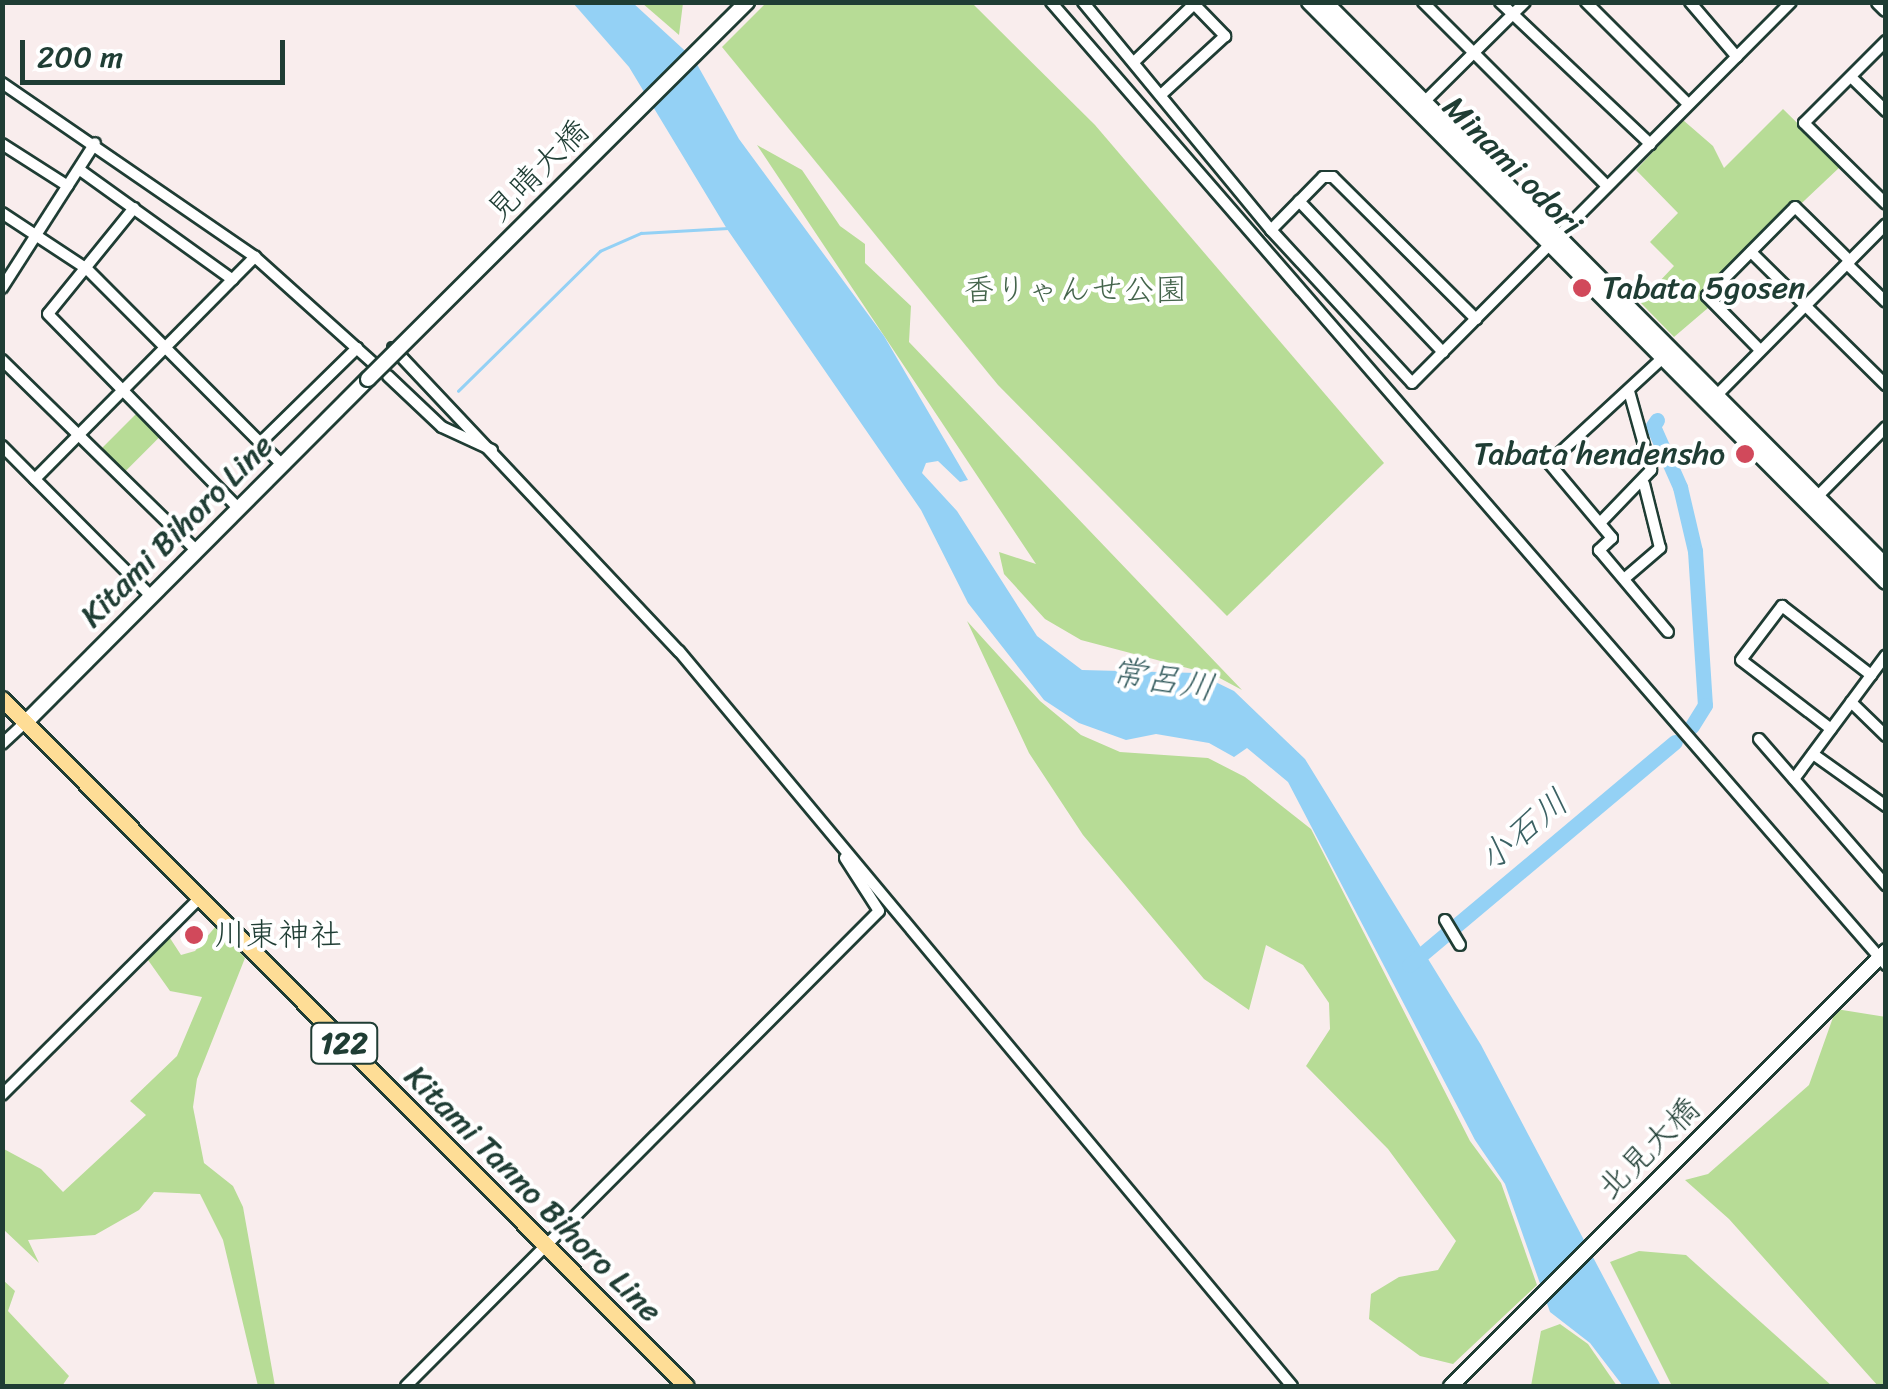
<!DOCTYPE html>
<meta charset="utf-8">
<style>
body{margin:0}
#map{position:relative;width:1888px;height:1389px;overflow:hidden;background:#f9eded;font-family:Sriracha,"Klee One",sans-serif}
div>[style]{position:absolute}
.green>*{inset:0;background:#b7dc96;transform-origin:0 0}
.water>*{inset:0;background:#94d1f5}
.stream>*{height:2.5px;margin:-1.25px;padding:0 1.25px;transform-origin:1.25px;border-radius:1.25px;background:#94d1f5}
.river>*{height:15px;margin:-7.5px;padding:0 7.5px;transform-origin:7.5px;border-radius:7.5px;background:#94d1f5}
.roads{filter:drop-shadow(2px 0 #1f3d34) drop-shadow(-2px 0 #1f3d34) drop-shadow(0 2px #1f3d34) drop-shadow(0 -2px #1f3d34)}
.street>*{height:10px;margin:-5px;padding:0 5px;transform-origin:5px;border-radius:5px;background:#fff}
.secondary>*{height:14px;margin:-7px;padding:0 7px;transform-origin:7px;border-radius:7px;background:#fff}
.primary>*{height:15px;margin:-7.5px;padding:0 7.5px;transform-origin:7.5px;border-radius:7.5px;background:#fedd96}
.bridges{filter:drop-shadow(2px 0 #1f3d34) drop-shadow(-2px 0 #1f3d34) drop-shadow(0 2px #1f3d34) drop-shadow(0 -2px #1f3d34)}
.secondary-bridge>*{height:14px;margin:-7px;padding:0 7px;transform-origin:7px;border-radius:7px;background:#fff}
.dots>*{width:28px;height:28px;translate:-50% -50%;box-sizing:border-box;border:5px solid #fff;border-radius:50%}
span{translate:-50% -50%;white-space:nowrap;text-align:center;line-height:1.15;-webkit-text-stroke:8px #fff;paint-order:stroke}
.shield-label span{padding:2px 8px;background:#fff;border:2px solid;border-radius:8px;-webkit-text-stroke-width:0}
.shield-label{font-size:30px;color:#1f3d34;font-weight:700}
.street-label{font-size:32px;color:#1f3d34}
.poi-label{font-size:32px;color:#1f3d34}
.left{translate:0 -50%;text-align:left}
.right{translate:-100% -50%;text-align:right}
.park-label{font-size:32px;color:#45654c}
.water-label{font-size:35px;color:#3c6264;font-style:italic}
.frame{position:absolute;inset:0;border:5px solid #1f3d34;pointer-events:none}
.scale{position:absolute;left:20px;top:40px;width:265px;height:45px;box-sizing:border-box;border:5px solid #1f3d34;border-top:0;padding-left:12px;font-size:30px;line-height:35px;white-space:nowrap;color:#1f3d34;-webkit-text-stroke:8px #fff;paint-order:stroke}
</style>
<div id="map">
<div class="green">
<div style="clip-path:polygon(767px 2px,972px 3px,1095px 125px,1384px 463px,1227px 616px,998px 385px,722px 47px)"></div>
<div style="clip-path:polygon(642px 3px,683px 3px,679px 35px)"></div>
<div style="clip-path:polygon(1783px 109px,1841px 166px,1701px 298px,1708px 308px,1674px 337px,1640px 302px,1674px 266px,1650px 242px,1678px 213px,1636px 170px,1683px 120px,1713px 146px,1724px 168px)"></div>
<div style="clip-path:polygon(757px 145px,802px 170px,840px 226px,865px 244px,865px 263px,911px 306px,909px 342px,1242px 690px,1214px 675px,1081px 640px,1045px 619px,1004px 574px,999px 552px,1036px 564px)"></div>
<div style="left:140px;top:410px;width:33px;height:60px;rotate:45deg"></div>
<div style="clip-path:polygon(967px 621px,1040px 701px,1081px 735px,1120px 752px,1208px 758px,1245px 777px,1311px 829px,1470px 1141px,1501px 1183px,1537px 1285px,1453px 1364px,1420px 1356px,1369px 1319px,1371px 1294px,1399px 1277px,1438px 1270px,1456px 1241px,1388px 1149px,1306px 1066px,1330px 1029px,1329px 1003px,1303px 965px,1266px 945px,1249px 1010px,1204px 979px,1083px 835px,1029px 753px)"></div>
<div style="clip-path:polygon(216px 926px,245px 958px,197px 1079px,193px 1107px,204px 1163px,233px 1186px,243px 1207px,275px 1386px,258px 1386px,223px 1240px,200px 1194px,154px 1192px,139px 1210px,95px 1235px,28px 1240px,39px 1263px,3px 1229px,2px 1148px,41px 1169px,63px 1192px,146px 1115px,130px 1101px,177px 1056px,202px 997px,170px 991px,148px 960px,168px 935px,181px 955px,195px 951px)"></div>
<div style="clip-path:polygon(1836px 1009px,1886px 1017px,1885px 1386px,1878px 1386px,1729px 1219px,1685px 1180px,1708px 1174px,1809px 1085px)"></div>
<div style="clip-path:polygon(1639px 1251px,1686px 1255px,1832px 1386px,1672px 1386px,1610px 1262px)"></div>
<div style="clip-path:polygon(3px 1280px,15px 1291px,8px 1311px,69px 1376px,62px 1386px,3px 1386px)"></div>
<div style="clip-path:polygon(1560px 1324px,1588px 1344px,1617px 1386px,1531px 1386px,1541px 1331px)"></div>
</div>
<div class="water">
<div style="clip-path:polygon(573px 3px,633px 3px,694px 59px,739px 139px,884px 336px,968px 480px,960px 482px,938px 461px,926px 463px,922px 473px,957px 511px,1037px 636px,1082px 670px,1197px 673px,1234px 691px,1305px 759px,1481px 1045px,1661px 1386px,1623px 1386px,1590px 1343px,1550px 1312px,1505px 1184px,1475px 1140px,1288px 782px,1247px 748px,1234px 757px,1209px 743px,1156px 734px,1126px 740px,1079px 723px,1044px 700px,968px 603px,921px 510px,727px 229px,629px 67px)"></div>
</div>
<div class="stream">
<div style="left:458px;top:391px;width:199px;rotate:-44.6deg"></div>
<div style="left:600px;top:251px;width:45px;rotate:-23.7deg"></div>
<div style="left:641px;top:233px;width:87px;rotate:-3.3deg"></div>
</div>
<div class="river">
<div style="left:1657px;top:420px;width:7px;rotate:124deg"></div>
<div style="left:1653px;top:426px;width:67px;rotate:66.1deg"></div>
<div style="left:1680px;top:487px;width:66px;rotate:76.8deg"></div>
<div style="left:1695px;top:551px;width:154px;rotate:86.3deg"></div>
<div style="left:1705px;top:705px;width:25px;rotate:122deg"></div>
<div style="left:1409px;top:965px;width:347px;rotate:-40deg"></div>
</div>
<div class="roads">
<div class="street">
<div style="left:1051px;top:2px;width:1275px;rotate:49.07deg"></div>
<div style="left:1083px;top:2px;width:296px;rotate:50.5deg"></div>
<div style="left:1271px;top:230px;width:208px;rotate:47.3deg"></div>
<div style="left:1412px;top:383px;width:537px;rotate:-45.15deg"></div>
<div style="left:1423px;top:2px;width:260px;rotate:45deg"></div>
<div style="left:1500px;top:2px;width:207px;rotate:43.4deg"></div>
<div style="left:1586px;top:2px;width:144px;rotate:45deg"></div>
<div style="left:1690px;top:2px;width:72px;rotate:49.5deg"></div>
<div style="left:1886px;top:41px;width:116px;rotate:135deg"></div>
<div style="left:1804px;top:123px;width:115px;rotate:44.6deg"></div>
<div style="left:1134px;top:62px;width:83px;rotate:-44deg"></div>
<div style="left:1194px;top:4px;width:45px;rotate:45.9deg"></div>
<div style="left:1225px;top:36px;width:84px;rotate:137.4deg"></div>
<div style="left:1851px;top:77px;width:49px;rotate:44.2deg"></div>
<div style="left:2px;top:83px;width:307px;rotate:34.5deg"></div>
<div style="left:255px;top:257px;width:159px;rotate:41.9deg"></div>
<div style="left:1421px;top:105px;width:146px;rotate:-44.7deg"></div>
<div style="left:2px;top:144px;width:78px;rotate:32.5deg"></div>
<div style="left:80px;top:170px;width:188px;rotate:35.7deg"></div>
<div style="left:1299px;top:201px;width:209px;rotate:46.4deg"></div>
<div style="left:134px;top:208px;width:136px;rotate:129.1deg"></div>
<div style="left:48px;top:314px;width:272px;rotate:45.6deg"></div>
<div style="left:2px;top:213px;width:102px;rotate:33.4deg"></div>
<div style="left:87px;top:269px;width:275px;rotate:45.1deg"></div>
<div style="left:1271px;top:230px;width:74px;rotate:-45.5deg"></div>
<div style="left:1323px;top:177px;width:10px"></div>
<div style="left:1333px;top:177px;width:202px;rotate:44.8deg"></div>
<div style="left:1751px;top:252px;width:190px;rotate:44.6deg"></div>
<div style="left:1847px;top:264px;width:54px;rotate:44.3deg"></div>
<div style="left:2px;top:288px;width:172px;rotate:-57.3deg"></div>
<div style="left:393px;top:348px;width:417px;rotate:46.7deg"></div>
<div style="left:679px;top:651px;width:957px;rotate:50.17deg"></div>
<div style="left:1760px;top:350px;width:76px;rotate:-134.5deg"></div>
<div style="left:1707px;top:296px;width:125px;rotate:-45.3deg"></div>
<div style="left:1795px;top:207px;width:77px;rotate:44.5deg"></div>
<div style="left:1667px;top:354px;width:161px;rotate:137.3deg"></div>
<div style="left:1549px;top:463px;width:98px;rotate:50deg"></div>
<div style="left:1612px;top:538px;width:18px;rotate:137deg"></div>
<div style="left:1599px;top:550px;width:107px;rotate:49.9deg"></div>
<div style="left:2px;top:360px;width:272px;rotate:44.4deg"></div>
<div style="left:388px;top:376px;width:74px;rotate:43.4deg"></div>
<div style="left:442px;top:427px;width:55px;rotate:24.7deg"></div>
<div style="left:1713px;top:399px;width:246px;rotate:-45.3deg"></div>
<div style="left:260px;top:443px;width:136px;rotate:-44.4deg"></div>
<div style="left:2px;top:446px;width:211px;rotate:45.2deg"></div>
<div style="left:35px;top:479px;width:313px;rotate:-45.3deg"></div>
<div style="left:1813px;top:501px;width:104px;rotate:-45.4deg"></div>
<div style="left:1600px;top:523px;width:74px;rotate:-46.1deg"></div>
<div style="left:1651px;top:470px;width:82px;rotate:-105.6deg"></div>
<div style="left:1624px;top:579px;width:48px;rotate:-40.7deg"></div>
<div style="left:1660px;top:548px;width:66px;rotate:-104deg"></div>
<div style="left:1851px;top:702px;width:49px;rotate:44.2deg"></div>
<div style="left:1831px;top:729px;width:113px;rotate:-142.5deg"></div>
<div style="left:1741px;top:660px;width:68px;rotate:-52.8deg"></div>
<div style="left:1782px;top:606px;width:113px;rotate:37.8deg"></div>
<div style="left:1759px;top:739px;width:194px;rotate:49deg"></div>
<div style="left:2px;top:744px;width:33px;rotate:-43deg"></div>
<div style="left:1813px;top:754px;width:90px;rotate:35.5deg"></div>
<div style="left:1794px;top:779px;width:154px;rotate:-53.4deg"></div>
<div style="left:1445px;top:920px;width:29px;rotate:59deg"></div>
<div style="left:2px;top:1095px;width:279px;rotate:-44.9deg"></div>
<div style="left:406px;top:1386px;width:670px;rotate:-45.12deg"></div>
<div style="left:879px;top:911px;width:63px;rotate:-122.7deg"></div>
</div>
<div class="secondary">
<div style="left:1309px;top:2px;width:818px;rotate:45.15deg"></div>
<div style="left:1325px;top:2px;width:795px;rotate:45.15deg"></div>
<div style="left:1879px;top:2px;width:10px;rotate:45deg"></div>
<div style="left:26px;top:722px;width:484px;rotate:-45.1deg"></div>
<div style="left:1451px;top:1386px;width:615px;rotate:-45deg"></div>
</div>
<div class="primary">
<div style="left:2px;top:699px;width:969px;rotate:45.13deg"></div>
</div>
</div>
<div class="bridges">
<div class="secondary-bridge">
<div style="left:368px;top:379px;width:535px;rotate:-44.85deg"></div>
</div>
</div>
<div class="dots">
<div style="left:1582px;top:288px;background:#d1495b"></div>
<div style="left:1745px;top:454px;background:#d1495b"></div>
<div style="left:194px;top:935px;background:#d1495b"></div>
</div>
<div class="shield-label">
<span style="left:344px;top:1043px">122</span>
</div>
<div class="street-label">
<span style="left:1512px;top:166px;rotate:45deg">Minami odori</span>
<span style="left:538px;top:171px;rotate:-45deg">見晴大橋</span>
<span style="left:177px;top:531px;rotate:-45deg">Kitami Bihoro Line</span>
<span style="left:1649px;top:1149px;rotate:-45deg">北見大橋</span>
<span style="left:533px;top:1194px;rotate:45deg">Kitami Tanno Bihoro Line</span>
</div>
<div class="poi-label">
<span class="left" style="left:1602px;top:288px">Tabata 5gosen</span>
<span class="right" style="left:1725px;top:454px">Tabata hendensho</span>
<span class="left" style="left:214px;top:935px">川東神社</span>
</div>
<div class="park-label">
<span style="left:1075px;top:290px">香りゃんせ公園</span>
</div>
<div class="water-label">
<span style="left:1163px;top:679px;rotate:10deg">常呂川</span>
<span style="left:1523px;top:830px;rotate:-40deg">小石川</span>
</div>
<div class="frame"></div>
<div class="scale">200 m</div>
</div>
